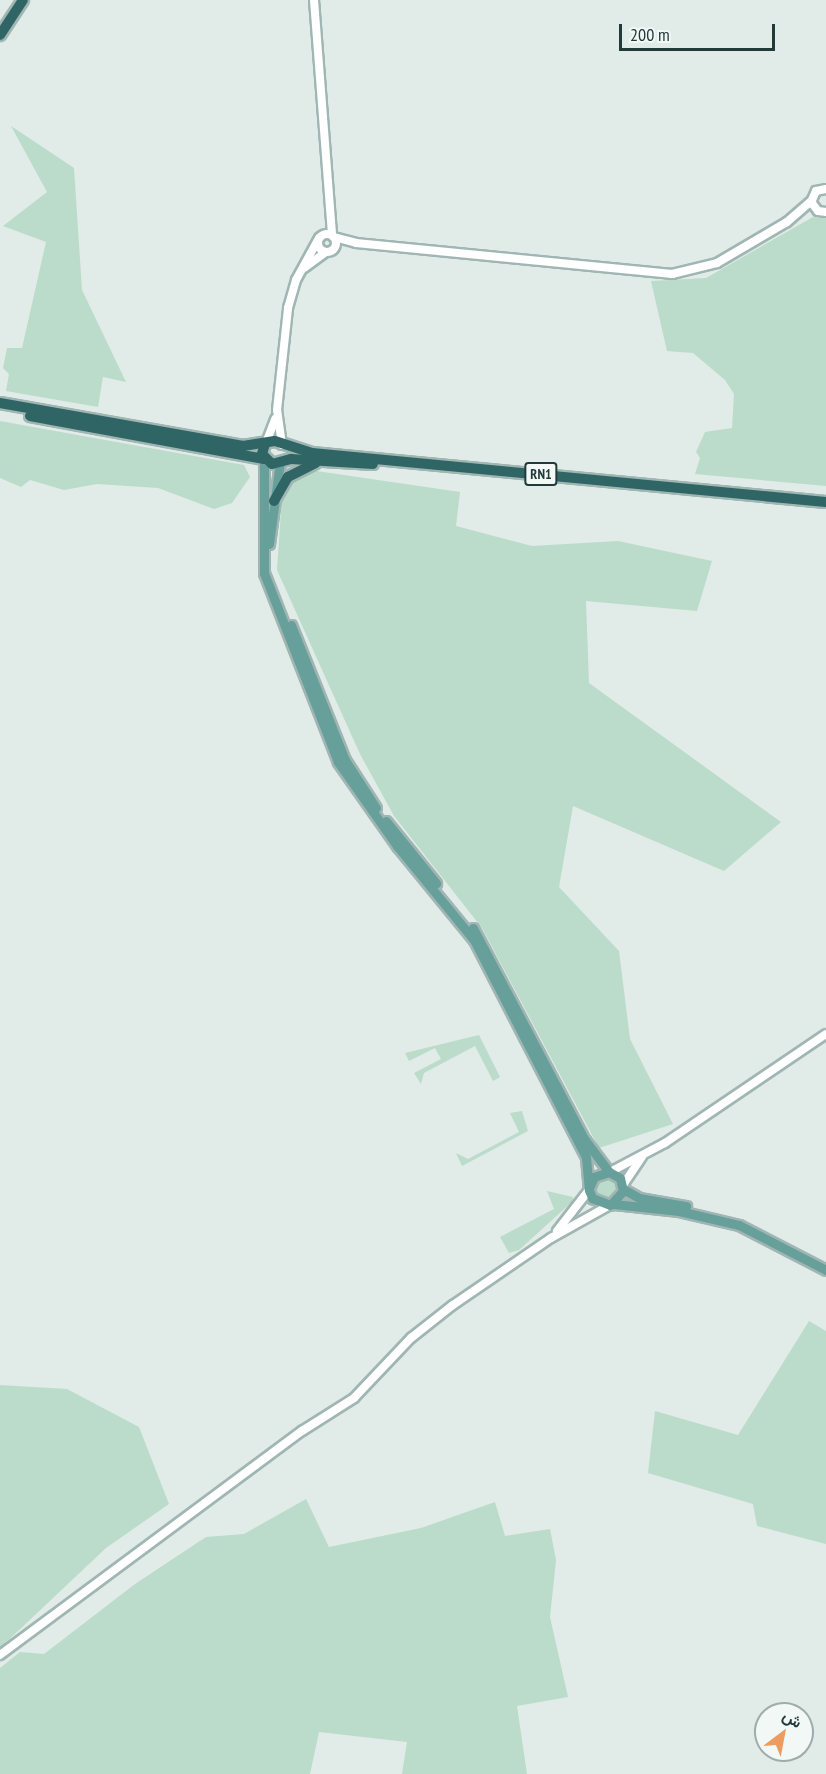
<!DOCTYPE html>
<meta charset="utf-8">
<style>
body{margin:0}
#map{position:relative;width:826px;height:1774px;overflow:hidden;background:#e1ebe8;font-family:"PT Sans Narrow",Vazirmatn,sans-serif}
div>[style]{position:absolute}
.green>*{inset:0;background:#bbdcca}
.round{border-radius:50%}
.roads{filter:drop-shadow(2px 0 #a0b6b3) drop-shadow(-2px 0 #a0b6b3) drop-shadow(0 2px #a0b6b3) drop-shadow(0 -2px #a0b6b3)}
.secondary>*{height:8px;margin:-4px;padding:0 4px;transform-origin:4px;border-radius:4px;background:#fff}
.secondary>.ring{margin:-4px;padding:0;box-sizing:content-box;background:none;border:8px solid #fff;border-radius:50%}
.primary>*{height:9px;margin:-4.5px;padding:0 4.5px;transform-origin:4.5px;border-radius:4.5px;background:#679f9b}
.highway>*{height:10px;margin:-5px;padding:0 5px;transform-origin:5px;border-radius:5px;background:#2f6665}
span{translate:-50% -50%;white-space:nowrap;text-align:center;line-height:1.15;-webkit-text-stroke:5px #f1f8f6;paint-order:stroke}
.shield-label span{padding:2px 4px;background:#f1f8f6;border:2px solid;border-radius:4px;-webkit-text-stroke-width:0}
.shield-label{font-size:14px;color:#223b39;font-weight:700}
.north{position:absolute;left:754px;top:1702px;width:60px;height:60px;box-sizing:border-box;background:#f1f8f6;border:2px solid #9eacaa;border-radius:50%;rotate:32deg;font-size:16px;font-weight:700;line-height:24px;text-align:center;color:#223b39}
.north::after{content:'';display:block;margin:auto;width:21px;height:27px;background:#ed9b5e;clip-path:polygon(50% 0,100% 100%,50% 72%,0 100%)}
.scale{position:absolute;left:619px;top:24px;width:156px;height:27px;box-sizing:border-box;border:3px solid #223b39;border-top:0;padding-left:8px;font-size:18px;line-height:21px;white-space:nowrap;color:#223b39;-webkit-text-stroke:4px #f1f8f6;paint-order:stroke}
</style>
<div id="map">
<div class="green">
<div style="clip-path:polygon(11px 126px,74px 168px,82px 290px,126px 382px,103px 377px,98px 407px,6px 391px,9px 374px,3px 368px,7px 348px,22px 348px,46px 242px,3px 226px,47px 192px)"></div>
<div style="clip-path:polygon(813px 217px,826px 218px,826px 486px,695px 474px,700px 458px,696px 452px,705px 432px,732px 428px,734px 394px,725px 380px,693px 353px,667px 351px,651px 281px,706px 278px)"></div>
<div style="clip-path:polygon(0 421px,244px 465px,250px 477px,232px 503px,214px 509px,158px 488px,97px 484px,64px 490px,30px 480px,21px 487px,0 478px)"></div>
<div style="clip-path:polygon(296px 468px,460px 492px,456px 526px,532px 546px,618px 541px,712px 561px,697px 611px,586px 601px,589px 683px,781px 822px,724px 871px,573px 806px,559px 887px,619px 951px,630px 1039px,673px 1124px,599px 1148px,482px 928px,394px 816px,360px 754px,277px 570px,282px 496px)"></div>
<div style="clip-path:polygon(479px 1035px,500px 1077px,493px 1081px,475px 1046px,424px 1073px,421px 1084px,414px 1073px,441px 1059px,435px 1048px,409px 1061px,405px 1053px)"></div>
<div style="clip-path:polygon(522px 1111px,528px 1131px,462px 1166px,456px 1153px,468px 1159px,519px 1132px,510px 1113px)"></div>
<div class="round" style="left:594px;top:1176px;width:24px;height:24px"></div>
<div style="clip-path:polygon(547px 1191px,573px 1197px,573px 1201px,519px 1250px,509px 1253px,500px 1237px,554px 1209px)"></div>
<div style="clip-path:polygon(809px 1321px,826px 1331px,826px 1544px,757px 1526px,753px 1504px,648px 1473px,655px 1411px,738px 1435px)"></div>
<div style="clip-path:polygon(0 1385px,67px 1389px,139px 1427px,169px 1504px,106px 1548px,0 1648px)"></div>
<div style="clip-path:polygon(306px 1499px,329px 1547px,421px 1528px,495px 1502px,505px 1536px,550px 1529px,556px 1560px,550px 1617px,568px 1697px,517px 1706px,527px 1774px,402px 1774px,407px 1742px,319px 1732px,310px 1774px,0 1774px,0 1668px,20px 1652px,44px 1654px,135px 1584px,206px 1537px,244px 1534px)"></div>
</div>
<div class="roads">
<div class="secondary">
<div style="left:314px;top:0;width:236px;rotate:85.6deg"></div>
<div style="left:826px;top:189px;width:10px;rotate:169deg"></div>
<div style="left:816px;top:191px;width:12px;rotate:114deg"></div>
<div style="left:811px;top:202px;width:11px;rotate:52deg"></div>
<div style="left:818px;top:211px;width:8px;rotate:7deg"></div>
<div class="ring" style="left:318px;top:234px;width:10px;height:10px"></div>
<div style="left:334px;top:237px;width:23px;rotate:15deg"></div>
<div style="left:356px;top:243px;width:318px;rotate:5.6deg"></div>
<div style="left:672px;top:274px;width:46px;rotate:-13.7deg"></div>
<div style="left:717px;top:263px;width:81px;rotate:-30.4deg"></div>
<div style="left:787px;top:222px;width:33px;rotate:-41deg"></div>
<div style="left:304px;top:268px;width:27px;rotate:-36deg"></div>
<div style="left:266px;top:443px;width:26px;rotate:-69deg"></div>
<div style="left:282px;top:445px;width:35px;rotate:-98deg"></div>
<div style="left:277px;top:410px;width:103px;rotate:-83.8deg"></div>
<div style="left:288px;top:308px;width:29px;rotate:-74deg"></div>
<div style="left:296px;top:280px;width:48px;rotate:-61.3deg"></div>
<div style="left:610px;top:1172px;width:62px;rotate:-27.8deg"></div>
<div style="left:665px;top:1143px;width:194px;rotate:-34.1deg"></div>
<div style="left:623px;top:1185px;width:34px;rotate:-56deg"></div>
<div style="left:557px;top:1231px;width:52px;rotate:-52deg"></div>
<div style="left:0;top:1655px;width:376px;rotate:-36.6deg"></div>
<div style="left:302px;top:1431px;width:62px;rotate:-32.4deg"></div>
<div style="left:354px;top:1398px;width:83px;rotate:-46.5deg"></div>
<div style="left:411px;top:1338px;width:53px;rotate:-38.2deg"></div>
<div style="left:453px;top:1305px;width:119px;rotate:-34.4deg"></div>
<div style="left:551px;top:1238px;width:68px;rotate:-29.2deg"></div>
</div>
<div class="primary">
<div style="left:264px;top:460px;width:113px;rotate:90deg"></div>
<div style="left:264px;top:573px;width:203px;rotate:68.6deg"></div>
<div style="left:338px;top:762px;width:103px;rotate:54.9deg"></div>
<div style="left:397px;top:846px;width:122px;rotate:50.7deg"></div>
<div style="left:474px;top:940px;width:244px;rotate:62.7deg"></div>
<div style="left:586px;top:1157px;width:33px;rotate:85deg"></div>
<div style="left:589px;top:1190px;width:9px;rotate:69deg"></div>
<div style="left:592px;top:1198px;width:19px;rotate:21deg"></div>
<div style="left:610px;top:1205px;width:19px;rotate:-47deg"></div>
<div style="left:623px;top:1191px;width:13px;rotate:-103deg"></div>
<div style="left:620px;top:1178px;width:13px;rotate:-151deg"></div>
<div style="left:609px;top:1172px;width:16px;rotate:162deg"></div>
<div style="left:594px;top:1177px;width:10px;rotate:114deg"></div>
<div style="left:269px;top:544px;width:83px;rotate:-82.4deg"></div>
<div style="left:291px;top:625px;width:145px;rotate:68.2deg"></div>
<div style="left:345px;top:760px;width:57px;rotate:57.1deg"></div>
<div style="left:386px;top:821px;width:80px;rotate:51.1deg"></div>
<div style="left:473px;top:928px;width:240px;rotate:62.2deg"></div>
<div style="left:585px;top:1140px;width:40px;rotate:53deg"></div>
<div style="left:623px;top:1189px;width:18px;rotate:29deg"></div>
<div style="left:639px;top:1198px;width:48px;rotate:9.7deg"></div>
<div style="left:614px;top:1204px;width:65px;rotate:6.1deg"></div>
<div style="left:679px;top:1211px;width:62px;rotate:13.1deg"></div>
<div style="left:739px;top:1225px;width:98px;rotate:27.3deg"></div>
</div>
<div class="highway">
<div style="left:0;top:35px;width:42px;rotate:-56.7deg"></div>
<div style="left:0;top:403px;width:247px;rotate:10deg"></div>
<div style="left:243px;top:446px;width:32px;rotate:-9deg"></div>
<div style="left:275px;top:441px;width:39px;rotate:18deg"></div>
<div style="left:312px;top:453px;width:516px;rotate:5.45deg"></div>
<div style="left:30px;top:416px;width:238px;rotate:10.4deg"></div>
<div style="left:265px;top:444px;width:10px;rotate:107deg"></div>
<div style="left:262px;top:454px;width:14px;rotate:45deg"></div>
<div style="left:272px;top:464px;width:20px;rotate:-15deg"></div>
<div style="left:291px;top:459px;width:82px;rotate:3.5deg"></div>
<div style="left:274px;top:501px;width:28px;rotate:-60deg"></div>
<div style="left:288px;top:477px;width:31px;rotate:-27deg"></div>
</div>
</div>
<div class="shield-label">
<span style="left:541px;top:474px">RN1</span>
</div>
<div class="north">ش</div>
<div class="scale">200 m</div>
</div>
